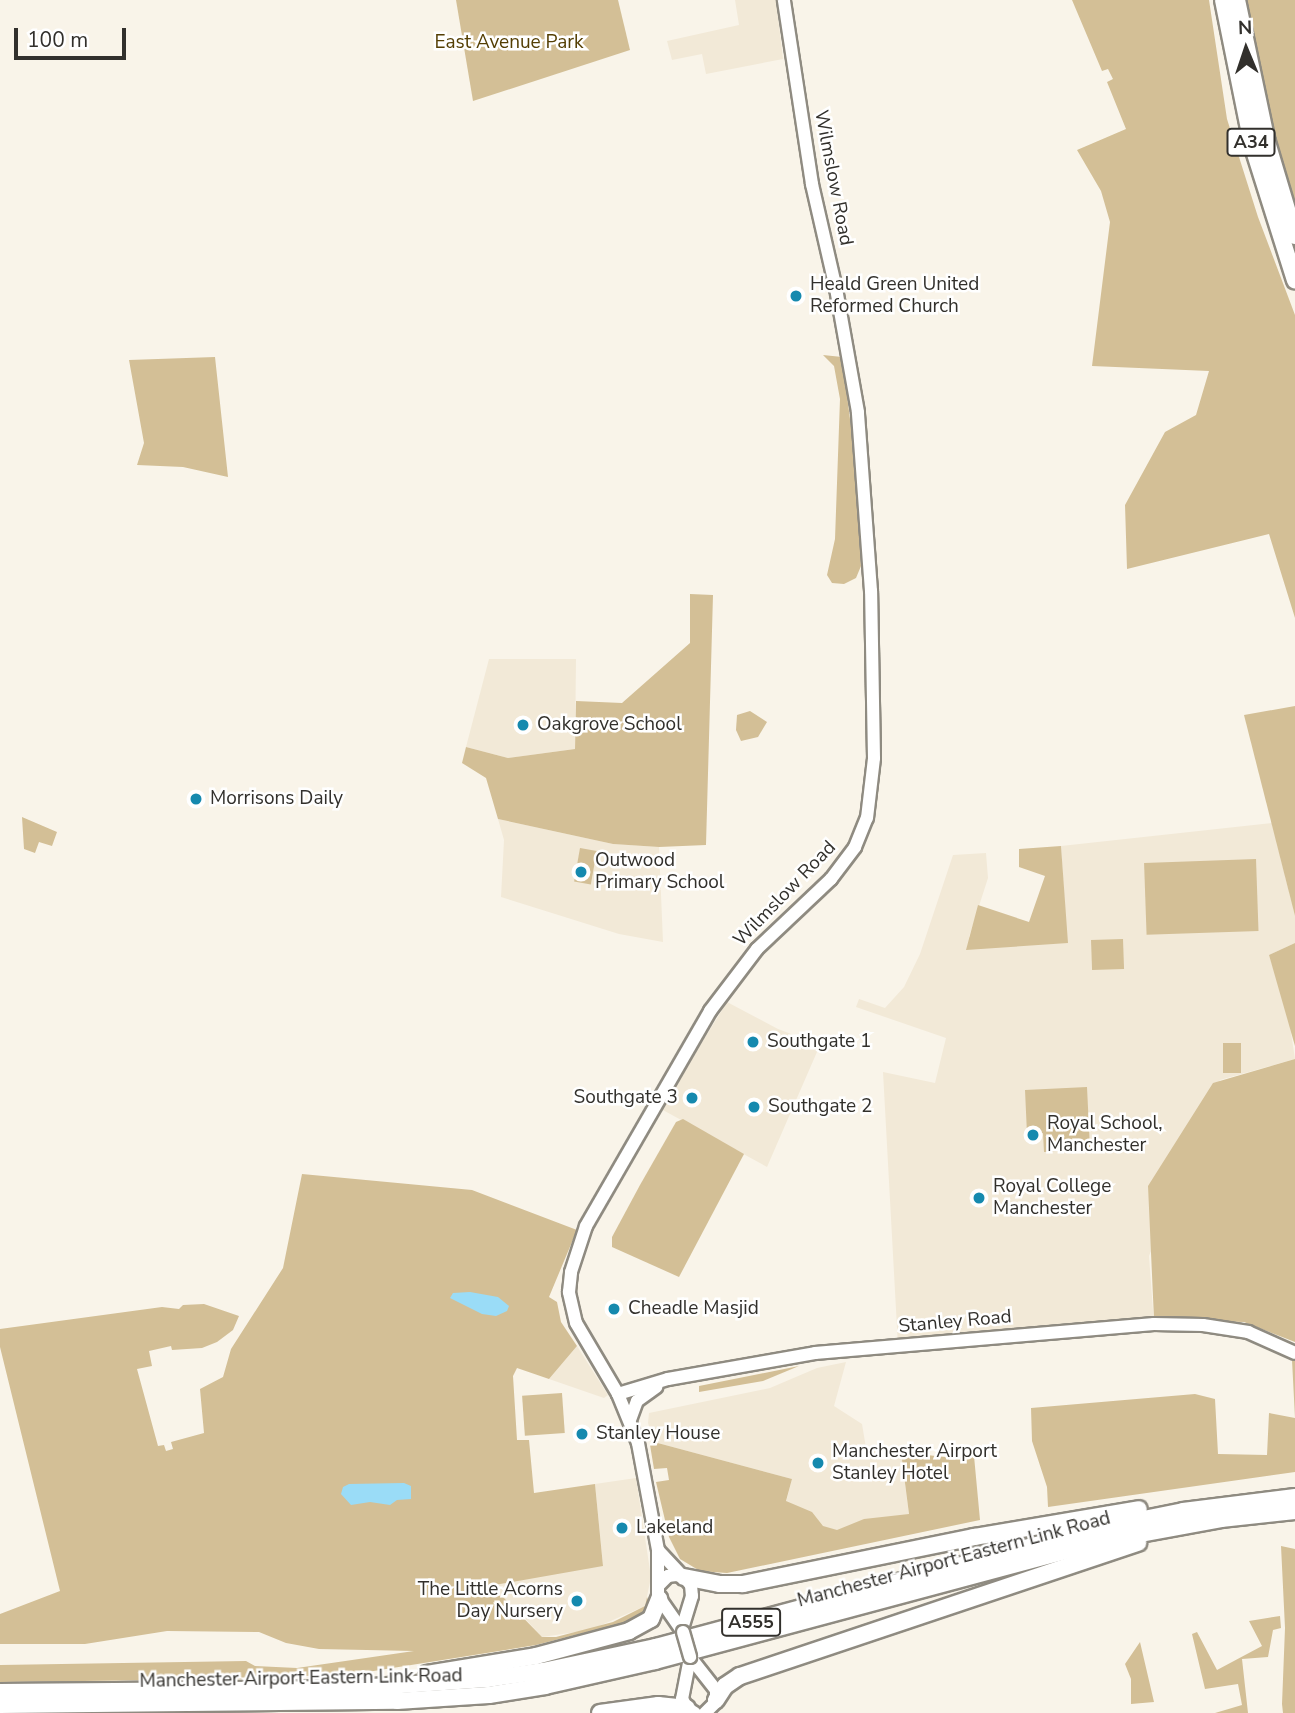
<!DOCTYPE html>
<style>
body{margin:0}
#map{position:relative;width:1295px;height:1713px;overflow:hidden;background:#f9f4e9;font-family:"Nunito Sans",sans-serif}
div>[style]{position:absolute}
.built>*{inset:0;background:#f2e9d7}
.green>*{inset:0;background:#d3bf96;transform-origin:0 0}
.water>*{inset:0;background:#9adcf7}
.roads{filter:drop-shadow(2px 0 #8f8b81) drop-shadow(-2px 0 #8f8b81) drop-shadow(0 2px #8f8b81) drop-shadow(0 -2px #8f8b81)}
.secondary>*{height:12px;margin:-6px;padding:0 6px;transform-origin:6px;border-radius:6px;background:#fff}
.highway>*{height:16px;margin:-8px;padding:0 8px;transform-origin:8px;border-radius:8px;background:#fff}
.bridges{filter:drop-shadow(2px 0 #8f8b81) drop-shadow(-2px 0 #8f8b81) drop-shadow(0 2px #8f8b81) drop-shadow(0 -2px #8f8b81)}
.secondary-bridge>*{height:12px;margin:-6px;padding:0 6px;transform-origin:6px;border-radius:6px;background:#fff}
.dots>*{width:19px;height:19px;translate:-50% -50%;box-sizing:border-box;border:4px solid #fff;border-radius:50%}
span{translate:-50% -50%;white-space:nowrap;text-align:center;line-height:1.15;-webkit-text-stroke:5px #fff;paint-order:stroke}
.shield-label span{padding:2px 5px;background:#fff;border:2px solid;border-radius:5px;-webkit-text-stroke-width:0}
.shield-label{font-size:18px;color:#32302c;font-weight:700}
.park-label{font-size:19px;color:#543e03}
.street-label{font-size:19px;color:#32302c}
.poi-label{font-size:19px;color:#32302c}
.left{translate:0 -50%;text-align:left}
.right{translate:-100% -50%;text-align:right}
.north{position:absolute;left:1211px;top:14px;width:70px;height:70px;-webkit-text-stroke:5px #fff;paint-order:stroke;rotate:358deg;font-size:19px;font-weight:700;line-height:28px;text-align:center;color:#32302c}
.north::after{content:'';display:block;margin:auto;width:24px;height:32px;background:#32302c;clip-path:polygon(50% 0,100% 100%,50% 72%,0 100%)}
.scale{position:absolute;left:14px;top:28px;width:112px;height:32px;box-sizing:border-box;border:4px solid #32302c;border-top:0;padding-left:9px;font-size:21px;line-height:24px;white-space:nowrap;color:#32302c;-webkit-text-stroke:5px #fff;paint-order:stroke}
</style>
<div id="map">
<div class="built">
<div style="clip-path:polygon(735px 0,776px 0,783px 59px,706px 74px,702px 54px,672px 60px,667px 41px,739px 25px)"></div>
<div style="clip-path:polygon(489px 659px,576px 659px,575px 749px,508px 758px,466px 747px)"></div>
<div style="clip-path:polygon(498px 819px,613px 844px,659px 847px,663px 942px,619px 934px,501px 897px,504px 840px)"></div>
<div style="clip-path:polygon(1272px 823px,1295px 916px,1295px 943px,1269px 955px,1288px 1013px,1295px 1059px,1220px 1080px,1149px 1256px,1154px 1324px,898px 1346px,883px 1072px,935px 1083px,946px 1038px,856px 1007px,859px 999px,885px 1008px,904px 987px,920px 954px,953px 855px,986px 853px,988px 878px,969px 937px,1067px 943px,1061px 846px)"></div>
<div style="clip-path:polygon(727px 1002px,778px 1029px,820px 1045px,767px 1167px,661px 1109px)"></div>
<div style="clip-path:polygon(577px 1346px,608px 1395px,604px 1398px,549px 1379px)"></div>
<div style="clip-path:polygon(846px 1362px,834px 1406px,862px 1424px,866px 1448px,901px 1452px,909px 1515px,770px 1564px,792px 1479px,654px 1442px,648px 1423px,649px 1413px,770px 1388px,817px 1368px)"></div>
<div style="clip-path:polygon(636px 1478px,651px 1577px,645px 1606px,590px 1630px,542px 1637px,517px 1610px,483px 1591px,482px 1586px,507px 1581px,603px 1565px,595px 1484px)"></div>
</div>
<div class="green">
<div style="clip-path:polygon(456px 0,618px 0,630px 50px,473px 101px)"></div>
<div style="clip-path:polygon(1072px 0,1209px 0,1227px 119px,1258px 217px,1295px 315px,1295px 618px,1269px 534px,1127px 569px,1125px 505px,1165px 432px,1196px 415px,1209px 371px,1092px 366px,1110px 222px,1101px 191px,1077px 150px,1126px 129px,1107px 82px,1113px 79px,1108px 69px,1102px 71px)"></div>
<div style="clip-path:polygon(1247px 0,1295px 0,1295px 204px,1264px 96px)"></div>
<div style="clip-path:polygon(823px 355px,842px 357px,854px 450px,861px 566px,856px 578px,844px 584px,832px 583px,827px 575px,835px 539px,840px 399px,834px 366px)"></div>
<div style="clip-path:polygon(215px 357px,228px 477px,183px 467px,137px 465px,144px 443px,129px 360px)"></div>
<div style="clip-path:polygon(690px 594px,713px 595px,706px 845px,659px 847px,613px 844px,498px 819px,486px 778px,462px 763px,466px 747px,508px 758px,575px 749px,576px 701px,622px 703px,690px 643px)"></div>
<div style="clip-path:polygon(1295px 706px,1295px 916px,1244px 715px)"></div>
<div style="clip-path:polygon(750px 711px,767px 722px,758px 737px,741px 741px,736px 730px,737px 715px)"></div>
<div style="clip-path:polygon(22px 817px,57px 832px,52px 846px,39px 842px,35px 853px,24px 849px)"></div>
<div style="clip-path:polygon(1061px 846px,1068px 943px,966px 950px,978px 905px,1029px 922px,1045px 876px,1019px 867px,1019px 849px)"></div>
<div style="left:580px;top:848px;width:17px;height:34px;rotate:10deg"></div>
<div style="left:1256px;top:859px;width:72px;height:112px;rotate:88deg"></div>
<div style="left:1123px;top:939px;width:30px;height:32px;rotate:88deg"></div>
<div style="clip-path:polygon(1295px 943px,1295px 1046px,1269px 955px)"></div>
<div style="left:1223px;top:1043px;width:18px;height:30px"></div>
<div style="clip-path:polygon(1295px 1059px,1295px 1342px,1244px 1322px,1154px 1319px,1148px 1186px,1213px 1083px)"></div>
<div style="clip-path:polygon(1087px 1087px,1090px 1149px,1044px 1152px,1043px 1133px,1027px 1134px,1025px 1090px)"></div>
<div style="clip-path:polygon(683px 1119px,744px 1154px,679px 1277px,612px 1247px,612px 1237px,640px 1185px,676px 1122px)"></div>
<div style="clip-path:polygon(302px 1174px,472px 1190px,577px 1230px,549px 1297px,557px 1302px,561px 1322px,577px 1346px,549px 1379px,517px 1368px,513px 1376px,517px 1440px,529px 1440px,534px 1493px,595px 1484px,603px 1566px,483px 1587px,484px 1591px,503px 1597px,542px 1637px,556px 1637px,613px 1622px,645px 1606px,647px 1597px,649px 1602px,646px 1612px,626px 1622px,536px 1645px,361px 1673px,249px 1679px,0 1682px,0 1665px,246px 1661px,255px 1666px,297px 1668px,414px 1651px,319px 1649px,286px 1643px,259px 1632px,167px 1631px,85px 1644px,0 1644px,0 1614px,60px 1591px,0 1347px,0 1329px,162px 1307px,179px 1309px,183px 1305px,204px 1304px,239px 1316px,233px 1330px,217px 1342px,202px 1348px,172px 1350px,171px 1346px,149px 1351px,152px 1366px,137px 1369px,158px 1446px,164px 1445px,166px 1451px,173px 1449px,171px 1442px,204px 1433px,200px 1389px,223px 1377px,231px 1349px,283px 1268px)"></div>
<div style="clip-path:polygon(1292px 1360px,1295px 1361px,1295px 1472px,1048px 1507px,1047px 1487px,1032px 1441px,1031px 1408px,1195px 1394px,1215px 1399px,1218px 1454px,1267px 1455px,1269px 1413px,1295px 1418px)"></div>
<div style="clip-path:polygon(799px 1366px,763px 1381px,699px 1392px,699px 1386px)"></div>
<div style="left:562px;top:1393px;width:40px;height:40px;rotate:86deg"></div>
<div style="clip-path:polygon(654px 1442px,792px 1479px,786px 1501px,812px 1512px,823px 1526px,837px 1530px,864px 1519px,909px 1514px,901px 1452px,953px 1458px,974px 1456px,980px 1520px,727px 1573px,700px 1571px,680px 1559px,669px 1537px,656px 1482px,669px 1480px,667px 1468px,654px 1469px,650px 1445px)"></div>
<div style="clip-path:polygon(1281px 1546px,1295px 1549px,1295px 1713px,1283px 1713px,1282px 1704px,1285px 1628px)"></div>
<div style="clip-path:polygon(1280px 1616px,1281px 1628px,1273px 1630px,1268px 1657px,1242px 1659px,1248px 1713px,1215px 1713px,1242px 1705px,1238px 1684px,1205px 1689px,1192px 1634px,1197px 1632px,1217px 1670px,1262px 1646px,1249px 1621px)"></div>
<div style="clip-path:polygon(1140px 1642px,1154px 1702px,1131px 1704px,1131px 1679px,1125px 1664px)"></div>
</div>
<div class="water">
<div style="clip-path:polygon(470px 1292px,498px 1297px,509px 1306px,507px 1311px,496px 1316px,482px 1314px,450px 1298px,453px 1293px)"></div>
<div style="clip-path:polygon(404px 1483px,411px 1486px,411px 1499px,397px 1500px,390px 1505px,370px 1502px,351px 1505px,341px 1494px,343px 1487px,349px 1484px)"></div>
</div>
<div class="roads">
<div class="secondary">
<div style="left:618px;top:1394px;width:52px;rotate:-16.7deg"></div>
<div style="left:668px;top:1379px;width:149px;rotate:-10deg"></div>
<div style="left:815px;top:1353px;width:340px;rotate:-4.9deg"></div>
<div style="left:1154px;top:1324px;width:49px;rotate:1.2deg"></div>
<div style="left:1203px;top:1325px;width:46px;rotate:8.8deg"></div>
<div style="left:1248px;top:1332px;width:51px;rotate:24.1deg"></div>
<div style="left:630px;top:1420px;width:20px;rotate:-70deg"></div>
<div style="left:637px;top:1401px;width:24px;rotate:-36deg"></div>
<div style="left:658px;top:1550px;width:35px;rotate:47deg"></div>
<div style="left:659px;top:1585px;width:13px;rotate:-45deg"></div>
<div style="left:668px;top:1576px;width:8px;rotate:-7deg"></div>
<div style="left:676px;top:1575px;width:8px;rotate:14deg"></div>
<div style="left:684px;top:1577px;width:11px;rotate:49deg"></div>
<div style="left:691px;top:1585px;width:11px;rotate:85deg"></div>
<div style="left:692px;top:1596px;width:34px;rotate:107deg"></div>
<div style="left:683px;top:1632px;width:44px;rotate:-124.8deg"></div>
<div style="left:658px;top:1596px;width:46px;rotate:-90deg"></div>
<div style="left:658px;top:1550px;width:109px;rotate:-100.6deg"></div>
<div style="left:638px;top:1443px;width:53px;rotate:-112.2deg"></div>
<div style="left:618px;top:1394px;width:82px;rotate:-120.6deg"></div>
<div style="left:576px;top:1323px;width:32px;rotate:-103deg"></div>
<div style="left:569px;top:1292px;width:20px;rotate:-84deg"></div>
<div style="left:571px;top:1272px;width:48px;rotate:-71.9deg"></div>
<div style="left:586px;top:1226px;width:248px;rotate:-60deg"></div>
<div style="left:710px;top:1011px;width:78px;rotate:-52.8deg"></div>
<div style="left:757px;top:949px;width:102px;rotate:-43.4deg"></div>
<div style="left:831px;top:879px;width:40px;rotate:-53deg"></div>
<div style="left:855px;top:847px;width:31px;rotate:-68deg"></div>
<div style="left:867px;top:818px;width:60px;rotate:-83.3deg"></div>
<div style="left:874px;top:758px;width:167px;rotate:-91deg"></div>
<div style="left:871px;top:591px;width:179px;rotate:-94.2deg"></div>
<div style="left:858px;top:412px;width:125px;rotate:-100.1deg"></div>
<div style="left:836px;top:289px;width:108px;rotate:-102.9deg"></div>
<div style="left:812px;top:184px;width:186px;rotate:-98.7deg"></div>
<div style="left:690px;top:1657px;width:42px;rotate:51.8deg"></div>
<div style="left:716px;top:1690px;width:12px;rotate:90deg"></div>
<div style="left:716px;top:1702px;width:16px;rotate:135deg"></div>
<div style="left:690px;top:1658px;width:42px;rotate:101deg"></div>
<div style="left:682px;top:1699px;width:10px;rotate:61deg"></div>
<div style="left:687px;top:1708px;width:9px;rotate:32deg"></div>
</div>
<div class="highway">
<div style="left:1223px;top:0;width:147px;rotate:78.6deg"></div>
<div style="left:1252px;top:144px;width:143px;rotate:72.5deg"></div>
<div style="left:1237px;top:0;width:145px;rotate:78.1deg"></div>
<div style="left:1267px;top:142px;width:98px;rotate:73.4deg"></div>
<div style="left:684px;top:1577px;width:37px;rotate:11deg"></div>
<div style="left:720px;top:1584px;width:23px"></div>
<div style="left:743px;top:1584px;width:236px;rotate:-11.5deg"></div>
<div style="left:974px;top:1537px;width:167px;rotate:-9.6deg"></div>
<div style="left:427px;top:1674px;width:110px;rotate:-9.4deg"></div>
<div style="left:536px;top:1656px;width:96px;rotate:-15deg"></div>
<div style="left:629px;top:1631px;width:25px;rotate:-29deg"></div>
<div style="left:651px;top:1619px;width:22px;rotate:-68deg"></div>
<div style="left:0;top:1692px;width:344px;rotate:-0.5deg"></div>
<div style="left:344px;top:1689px;width:143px;rotate:-4deg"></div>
<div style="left:487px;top:1679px;width:57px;rotate:-8.1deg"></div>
<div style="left:543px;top:1671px;width:116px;rotate:-12deg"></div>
<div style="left:656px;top:1647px;width:464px;rotate:-15deg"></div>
<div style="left:1104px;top:1527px;width:81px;rotate:-11.4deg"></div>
<div style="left:1183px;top:1511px;width:113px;rotate:-7.1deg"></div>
<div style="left:716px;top:1700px;width:17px;rotate:-57deg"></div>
<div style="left:725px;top:1686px;width:18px;rotate:-34deg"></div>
<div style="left:740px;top:1676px;width:420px;rotate:-18.5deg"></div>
<div style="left:0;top:1705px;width:397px;rotate:-0.6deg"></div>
<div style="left:397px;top:1701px;width:92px;rotate:-3.7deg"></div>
<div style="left:489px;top:1695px;width:57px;rotate:-9.1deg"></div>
<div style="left:545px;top:1686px;width:113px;rotate:-12.8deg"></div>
<div style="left:655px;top:1661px;width:469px;rotate:-15deg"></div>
<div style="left:1108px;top:1540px;width:115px;rotate:-10.5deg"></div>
<div style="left:1221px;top:1519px;width:74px;rotate:-6.2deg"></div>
<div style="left:600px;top:1713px;width:59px;rotate:-7.9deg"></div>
<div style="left:658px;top:1705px;width:29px;rotate:6deg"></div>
</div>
</div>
<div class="bridges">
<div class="secondary-bridge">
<div style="left:683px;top:1632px;width:26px;rotate:74deg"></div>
</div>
</div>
<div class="dots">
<div style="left:796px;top:296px;background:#1589ae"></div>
<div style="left:523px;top:725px;background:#1589ae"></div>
<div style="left:196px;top:799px;background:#1589ae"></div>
<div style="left:581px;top:872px;background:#1589ae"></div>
<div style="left:753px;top:1042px;background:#1589ae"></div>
<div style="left:692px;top:1098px;background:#1589ae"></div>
<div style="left:754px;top:1107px;background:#1589ae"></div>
<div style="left:1033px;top:1135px;background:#1589ae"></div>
<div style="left:979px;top:1198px;background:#1589ae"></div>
<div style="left:614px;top:1309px;background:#1589ae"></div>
<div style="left:582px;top:1434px;background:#1589ae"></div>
<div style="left:818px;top:1463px;background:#1589ae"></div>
<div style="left:622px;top:1528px;background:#1589ae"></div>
<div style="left:577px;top:1601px;background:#1589ae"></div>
</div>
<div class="shield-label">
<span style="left:1251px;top:142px">A34</span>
<span style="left:751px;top:1622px">A555</span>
</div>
<div class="park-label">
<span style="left:509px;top:43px">East Avenue Park</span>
</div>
<div class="street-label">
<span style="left:833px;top:178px;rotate:79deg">Wilmslow Road</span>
<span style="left:785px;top:894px;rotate:-46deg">Wilmslow Road</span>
<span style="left:955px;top:1322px;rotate:-5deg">Stanley Road</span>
<span style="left:954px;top:1560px;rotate:-15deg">Manchester Airport Eastern Link Road</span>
<span style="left:301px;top:1679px;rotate:-1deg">Manchester Airport Eastern Link Road</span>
</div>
<div class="poi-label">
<span class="left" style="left:810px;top:296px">Heald Green United<br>Reformed Church</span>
<span class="left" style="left:537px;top:725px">Oakgrove School</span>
<span class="left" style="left:210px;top:799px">Morrisons Daily</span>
<span class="left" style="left:595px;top:872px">Outwood<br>Primary School</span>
<span class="left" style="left:767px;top:1042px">Southgate 1</span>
<span class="right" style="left:678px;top:1098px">Southgate 3</span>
<span class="left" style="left:768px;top:1107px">Southgate 2</span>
<span class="left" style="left:1047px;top:1135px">Royal School,<br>Manchester</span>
<span class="left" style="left:993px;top:1198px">Royal College<br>Manchester</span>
<span class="left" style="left:628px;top:1309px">Cheadle Masjid</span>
<span class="left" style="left:596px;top:1434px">Stanley House</span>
<span class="left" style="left:832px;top:1463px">Manchester Airport<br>Stanley Hotel</span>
<span class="left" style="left:636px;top:1528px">Lakeland</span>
<span class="right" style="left:563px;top:1601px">The Little Acorns<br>Day Nursery</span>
</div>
<div class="north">N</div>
<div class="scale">100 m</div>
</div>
